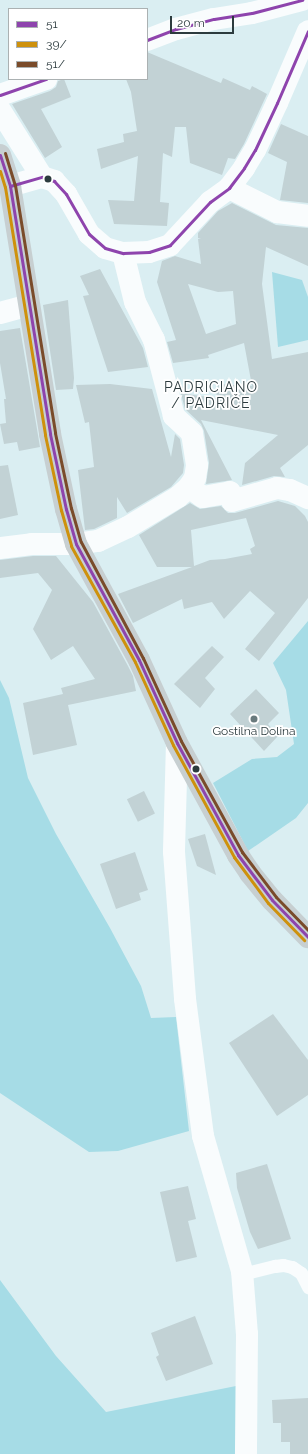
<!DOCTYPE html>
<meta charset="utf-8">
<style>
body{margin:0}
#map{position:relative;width:308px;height:1454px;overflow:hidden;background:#daeef2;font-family:Raleway,sans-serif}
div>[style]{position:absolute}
.green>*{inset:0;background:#a6dce6}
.building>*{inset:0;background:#c2d2d5;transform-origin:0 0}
.service>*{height:13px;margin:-6.5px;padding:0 6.5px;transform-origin:6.5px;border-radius:6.5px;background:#f9fcfd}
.minor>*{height:22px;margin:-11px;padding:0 11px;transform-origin:11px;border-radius:11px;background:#f9fcfd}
.tertiary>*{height:22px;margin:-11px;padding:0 11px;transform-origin:11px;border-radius:11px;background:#f9fcfd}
.secondary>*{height:22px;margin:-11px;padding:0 11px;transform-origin:11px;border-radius:11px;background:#c7cfd1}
.bus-1>*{height:3px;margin:-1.5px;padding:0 1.5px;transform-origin:1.5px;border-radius:1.5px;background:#8e44ad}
.bus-2>*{height:3px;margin:-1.5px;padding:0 1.5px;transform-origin:1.5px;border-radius:1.5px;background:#ce910c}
.bus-3>*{height:3px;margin:-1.5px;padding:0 1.5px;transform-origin:1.5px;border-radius:1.5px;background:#7a4b2a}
.dots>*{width:11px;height:11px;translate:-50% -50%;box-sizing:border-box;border:2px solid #fff;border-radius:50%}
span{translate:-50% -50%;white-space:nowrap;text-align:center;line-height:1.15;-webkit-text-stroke:3.5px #fff;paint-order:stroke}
.poi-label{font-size:12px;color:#2c3b3e}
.quarter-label{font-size:14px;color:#2c3b3e;letter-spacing:1px}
.legend{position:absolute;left:8px;top:8px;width:140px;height:72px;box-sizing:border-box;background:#fff;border:1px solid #abb1b2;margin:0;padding:5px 7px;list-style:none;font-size:12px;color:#2c3b3e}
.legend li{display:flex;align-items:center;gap:8px;height:20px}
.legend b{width:20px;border:1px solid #abb1b2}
.scale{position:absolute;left:170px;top:16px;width:64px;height:18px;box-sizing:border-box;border:2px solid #2c3b3e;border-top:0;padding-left:5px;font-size:12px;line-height:14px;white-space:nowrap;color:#2c3b3e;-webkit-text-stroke:3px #fff;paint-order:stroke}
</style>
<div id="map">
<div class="green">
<div style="clip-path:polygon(272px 272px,302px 280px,308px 297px,308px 340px,278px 347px)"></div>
<div style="clip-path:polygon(308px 621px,308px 803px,296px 818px,248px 851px,213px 783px,252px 759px,277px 757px,294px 744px,286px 690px,273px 663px)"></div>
<div style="clip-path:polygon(0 680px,9px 698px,28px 778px,56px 834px,110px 928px,141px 986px,151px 1018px,176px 1017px,189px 1131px,118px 1151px,89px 1152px,0 1093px)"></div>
<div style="clip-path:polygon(0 1280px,56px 1356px,106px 1412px,236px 1386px,238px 1454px,0 1454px)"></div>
</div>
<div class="building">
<div style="clip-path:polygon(147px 52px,221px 83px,223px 78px,250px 90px,252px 86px,267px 94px,244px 144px,235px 159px,228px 158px,222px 175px,190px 163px,186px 127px,175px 127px,172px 157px,163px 153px,160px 202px,169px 203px,167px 226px,114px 224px,108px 200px,134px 201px,138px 156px,101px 169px,97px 149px,124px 142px,123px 134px,137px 131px,131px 92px,126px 79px,147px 79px)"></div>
<div style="clip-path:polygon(64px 79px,71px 97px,41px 109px,62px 147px,45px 158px,12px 104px,50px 91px,56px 87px,58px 81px)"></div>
<div style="clip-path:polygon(281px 124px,308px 136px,308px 203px,280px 200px,287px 162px,268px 153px)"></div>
<div style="clip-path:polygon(evenodd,232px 203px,276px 225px,308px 228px,308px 266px,266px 247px,262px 284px,272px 359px,308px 352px,308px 445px,280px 468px,285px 477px,274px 476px,242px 485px,245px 463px,278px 435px,201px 420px,232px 480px,206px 484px,209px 463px,204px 431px,201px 424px,185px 409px,181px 394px,183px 386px,187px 394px,216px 398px,218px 384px,252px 386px,244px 343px,208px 355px,209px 358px,173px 363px,167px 342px,176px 340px,157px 282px,162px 261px,175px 256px,201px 264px,198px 239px,201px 238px,198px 238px,198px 233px,218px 211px,232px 203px,188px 284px,218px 292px,233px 291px,236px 324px,206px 334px,188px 284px)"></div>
<div style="clip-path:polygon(100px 269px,143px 348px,148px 367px,108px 372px,83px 296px,89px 295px,80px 276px)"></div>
<div style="clip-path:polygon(68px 300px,74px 378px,73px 389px,56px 390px,43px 305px)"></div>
<div style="clip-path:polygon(20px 328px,40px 447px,19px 451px,17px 442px,4px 444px,0 424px,6px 423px,4px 399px,6px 399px,0 363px,0 331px)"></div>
<div style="clip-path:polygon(110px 384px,152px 389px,171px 457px,175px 434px,180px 439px,184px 465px,183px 473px,171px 487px,127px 513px,117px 497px,117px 518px,94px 529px,85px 530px,78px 470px,94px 467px,89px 422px,85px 423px,76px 385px)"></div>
<div style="clip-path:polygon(8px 465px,18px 515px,0 519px,0 466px)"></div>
<div style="clip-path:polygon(evenodd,278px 501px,295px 506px,305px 516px,308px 522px,308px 598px,259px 661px,245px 649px,275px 613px,250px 591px,224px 619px,212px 602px,184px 609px,182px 599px,133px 623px,118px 594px,192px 567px,157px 567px,139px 535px,190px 503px,200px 509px,221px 506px,228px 513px,235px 513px,278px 501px,246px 518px,255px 546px,250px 549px,252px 554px,225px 559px,210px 560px,194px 566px,191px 530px,246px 518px)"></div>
<div style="clip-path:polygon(33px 556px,56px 556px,93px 602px,128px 666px,133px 676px,136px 691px,68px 705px,77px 745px,33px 755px,23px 703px,63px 694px,61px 688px,95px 679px,73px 646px,51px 660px,33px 629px,52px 590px,38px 573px,0 578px,0 560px)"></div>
<div style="clip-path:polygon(212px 646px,224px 657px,205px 678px,215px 689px,200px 708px,174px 684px)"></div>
<div style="clip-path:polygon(256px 689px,279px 713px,268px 724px,278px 736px,264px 751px,230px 714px)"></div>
<div style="left:144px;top:791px;width:25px;height:19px;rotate:64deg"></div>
<div style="clip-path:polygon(205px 834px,216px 875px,197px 866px,188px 839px)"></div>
<div style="clip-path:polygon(135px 852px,148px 890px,139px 893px,141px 900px,116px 909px,100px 864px)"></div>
<div style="clip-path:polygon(273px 1014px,308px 1060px,308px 1095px,277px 1116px,229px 1043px)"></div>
<div style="clip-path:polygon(267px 1164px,291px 1239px,258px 1249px,250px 1232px,237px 1188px,236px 1173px)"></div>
<div style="clip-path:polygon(188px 1186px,196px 1219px,188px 1221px,197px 1257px,176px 1262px,160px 1192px)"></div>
<div style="clip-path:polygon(195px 1316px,213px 1364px,166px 1381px,156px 1357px,159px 1355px,151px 1333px)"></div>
<div style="clip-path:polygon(308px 1398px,308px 1454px,290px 1454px,290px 1442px,281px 1442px,281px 1423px,273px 1423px,272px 1400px)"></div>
</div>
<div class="service">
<div style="left:242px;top:1274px;width:34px;rotate:-14deg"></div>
<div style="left:275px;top:1266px;width:8px;rotate:-7deg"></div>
<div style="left:283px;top:1265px;width:9px;rotate:13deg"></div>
<div style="left:292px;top:1267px;width:11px;rotate:34deg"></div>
<div style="left:301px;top:1273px;width:16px;rotate:63deg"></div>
</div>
<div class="minor">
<div style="left:147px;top:40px;width:31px;rotate:-21deg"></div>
<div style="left:176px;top:29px;width:39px;rotate:-15deg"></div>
<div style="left:214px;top:19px;width:38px;rotate:-9deg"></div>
<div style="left:252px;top:13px;width:52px;rotate:-14.6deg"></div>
<div style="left:0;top:95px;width:49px;rotate:-19.2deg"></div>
<div style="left:0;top:110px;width:79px;rotate:57.9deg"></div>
<div style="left:229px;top:188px;width:54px;rotate:26.6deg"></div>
<div style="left:277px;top:212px;width:31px;rotate:7deg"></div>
<div style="left:0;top:313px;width:30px;rotate:-15deg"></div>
<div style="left:189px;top:487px;width:17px;rotate:36deg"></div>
<div style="left:203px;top:497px;width:27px;rotate:-10deg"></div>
<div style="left:230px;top:492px;width:9px;rotate:77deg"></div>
<div style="left:232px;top:501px;width:47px;rotate:-16.1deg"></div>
<div style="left:277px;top:488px;width:13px;rotate:9deg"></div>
<div style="left:290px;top:490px;width:20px;rotate:24deg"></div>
<div style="left:0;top:548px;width:32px;rotate:-7deg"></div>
<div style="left:32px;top:544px;width:44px"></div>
<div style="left:76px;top:544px;width:22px;rotate:-8deg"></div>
<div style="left:98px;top:541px;width:33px;rotate:-25deg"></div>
<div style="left:128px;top:527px;width:58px;rotate:-31deg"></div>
<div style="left:178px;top:497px;width:15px;rotate:-42deg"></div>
<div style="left:189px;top:487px;width:11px;rotate:-56deg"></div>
<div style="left:195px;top:478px;width:13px;rotate:-81deg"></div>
<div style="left:197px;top:465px;width:32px;rotate:-99deg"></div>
<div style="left:192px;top:433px;width:25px;rotate:-137deg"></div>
<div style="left:174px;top:416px;width:79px;rotate:-104.7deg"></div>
<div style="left:154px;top:340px;width:42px;rotate:-116.6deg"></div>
<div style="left:135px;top:302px;width:50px;rotate:-103.8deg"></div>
<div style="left:177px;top:743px;width:109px;rotate:91.6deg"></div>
<div style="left:174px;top:852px;width:147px;rotate:85.7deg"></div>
<div style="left:185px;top:999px;width:138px;rotate:82.5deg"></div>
<div style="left:203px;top:1136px;width:141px;rotate:73.9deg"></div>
<div style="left:242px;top:1271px;width:63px;rotate:85.5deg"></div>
<div style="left:247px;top:1334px;width:120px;rotate:90.5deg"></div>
</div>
<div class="tertiary">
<div style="left:10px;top:186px;width:33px;rotate:-16deg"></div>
<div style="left:42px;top:177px;width:13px;rotate:18deg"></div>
<div style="left:54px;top:181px;width:18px;rotate:47deg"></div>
<div style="left:66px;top:194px;width:46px;rotate:60.1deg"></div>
<div style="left:89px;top:234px;width:21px;rotate:41deg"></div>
<div style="left:105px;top:248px;width:19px;rotate:16deg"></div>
<div style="left:123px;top:253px;width:26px;rotate:-2deg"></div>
<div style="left:149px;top:252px;width:22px;rotate:-18deg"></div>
<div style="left:170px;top:245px;width:59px;rotate:-47.1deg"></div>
<div style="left:210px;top:202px;width:24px;rotate:-36deg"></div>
<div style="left:229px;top:188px;width:25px;rotate:-53deg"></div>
<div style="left:244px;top:168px;width:21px;rotate:-59deg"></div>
<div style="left:255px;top:150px;width:52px;rotate:-64.9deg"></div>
<div style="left:277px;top:103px;width:78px;rotate:-66.7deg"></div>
</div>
<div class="secondary">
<div style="left:0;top:155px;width:33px;rotate:72deg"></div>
<div style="left:10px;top:186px;width:251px;rotate:80.8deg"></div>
<div style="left:50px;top:434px;width:77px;rotate:78deg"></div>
<div style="left:66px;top:509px;width:36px;rotate:74deg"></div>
<div style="left:76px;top:544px;width:132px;rotate:61.5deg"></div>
<div style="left:139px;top:660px;width:91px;rotate:65.4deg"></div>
<div style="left:177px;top:743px;width:128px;rotate:61.4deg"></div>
<div style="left:238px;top:855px;width:22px;rotate:56deg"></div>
<div style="left:250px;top:873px;width:35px;rotate:51deg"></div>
<div style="left:272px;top:900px;width:52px;rotate:45.8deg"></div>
</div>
<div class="bus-1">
<div style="left:147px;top:40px;width:31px;rotate:-21deg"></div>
<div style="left:176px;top:29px;width:39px;rotate:-15deg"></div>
<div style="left:214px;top:19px;width:38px;rotate:-9deg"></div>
<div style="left:252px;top:13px;width:52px;rotate:-14.6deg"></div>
<div style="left:0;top:95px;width:49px;rotate:-19.2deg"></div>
<div style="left:0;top:155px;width:33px;rotate:72deg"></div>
<div style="left:10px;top:186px;width:251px;rotate:80.8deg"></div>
<div style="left:50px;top:434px;width:77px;rotate:78deg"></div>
<div style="left:66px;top:509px;width:36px;rotate:74deg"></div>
<div style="left:76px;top:544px;width:132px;rotate:61.5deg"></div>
<div style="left:139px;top:660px;width:91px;rotate:65.4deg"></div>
<div style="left:177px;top:743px;width:128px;rotate:61.4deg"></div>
<div style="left:238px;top:855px;width:56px;rotate:52.9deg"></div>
<div style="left:272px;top:900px;width:52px;rotate:45.8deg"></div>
<div style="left:10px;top:186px;width:33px;rotate:-16deg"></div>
<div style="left:42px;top:177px;width:13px;rotate:18deg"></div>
<div style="left:54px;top:181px;width:18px;rotate:47deg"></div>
<div style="left:66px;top:194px;width:46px;rotate:60.1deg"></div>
<div style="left:89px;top:234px;width:21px;rotate:41deg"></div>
<div style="left:105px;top:248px;width:19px;rotate:16deg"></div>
<div style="left:123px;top:253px;width:26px;rotate:-2deg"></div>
<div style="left:149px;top:252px;width:22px;rotate:-18deg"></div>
<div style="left:170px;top:245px;width:59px;rotate:-47.1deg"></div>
<div style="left:210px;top:202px;width:24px;rotate:-36deg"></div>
<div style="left:229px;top:188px;width:25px;rotate:-53deg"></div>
<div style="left:244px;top:168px;width:21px;rotate:-59deg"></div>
<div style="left:255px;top:150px;width:52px;rotate:-64.9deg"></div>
<div style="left:277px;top:103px;width:78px;rotate:-66.7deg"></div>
</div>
<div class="bus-2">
<div style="left:0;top:171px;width:17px;rotate:73deg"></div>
<div style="left:5px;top:187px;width:251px;rotate:80.8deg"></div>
<div style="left:45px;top:435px;width:77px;rotate:78deg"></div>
<div style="left:61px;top:510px;width:37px;rotate:74deg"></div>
<div style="left:71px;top:546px;width:132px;rotate:61.1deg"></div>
<div style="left:135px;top:662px;width:91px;rotate:65.4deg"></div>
<div style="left:173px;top:745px;width:128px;rotate:61.4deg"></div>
<div style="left:234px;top:857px;width:57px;rotate:53.5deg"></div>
<div style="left:268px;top:903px;width:52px;rotate:45.8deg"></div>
</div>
<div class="bus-3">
<div style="left:5px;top:153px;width:34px;rotate:73deg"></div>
<div style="left:15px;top:185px;width:251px;rotate:80.8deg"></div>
<div style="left:55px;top:433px;width:77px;rotate:78deg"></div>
<div style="left:71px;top:508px;width:35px;rotate:74deg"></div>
<div style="left:81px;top:542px;width:132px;rotate:61.9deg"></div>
<div style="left:143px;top:658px;width:91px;rotate:65.4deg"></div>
<div style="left:181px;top:741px;width:127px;rotate:61.2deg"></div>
<div style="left:242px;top:852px;width:56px;rotate:52.9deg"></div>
<div style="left:276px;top:897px;width:46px;rotate:45.9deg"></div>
</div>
<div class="dots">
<div style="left:48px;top:179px;background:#2c3b3e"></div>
<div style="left:254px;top:719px;background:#697a7d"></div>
<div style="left:196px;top:769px;background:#2c3b3e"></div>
</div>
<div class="poi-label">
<span style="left:254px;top:732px">Gostilna Dolina</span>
</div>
<div class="quarter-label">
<span style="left:211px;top:395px">PADRICIANO<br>/ PADRIČE</span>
</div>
<ul class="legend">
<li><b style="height:5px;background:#8e44ad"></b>51</li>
<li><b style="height:5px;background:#ce910c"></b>39/</li>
<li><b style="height:5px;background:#7a4b2a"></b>51/</li>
</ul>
<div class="scale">20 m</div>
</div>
